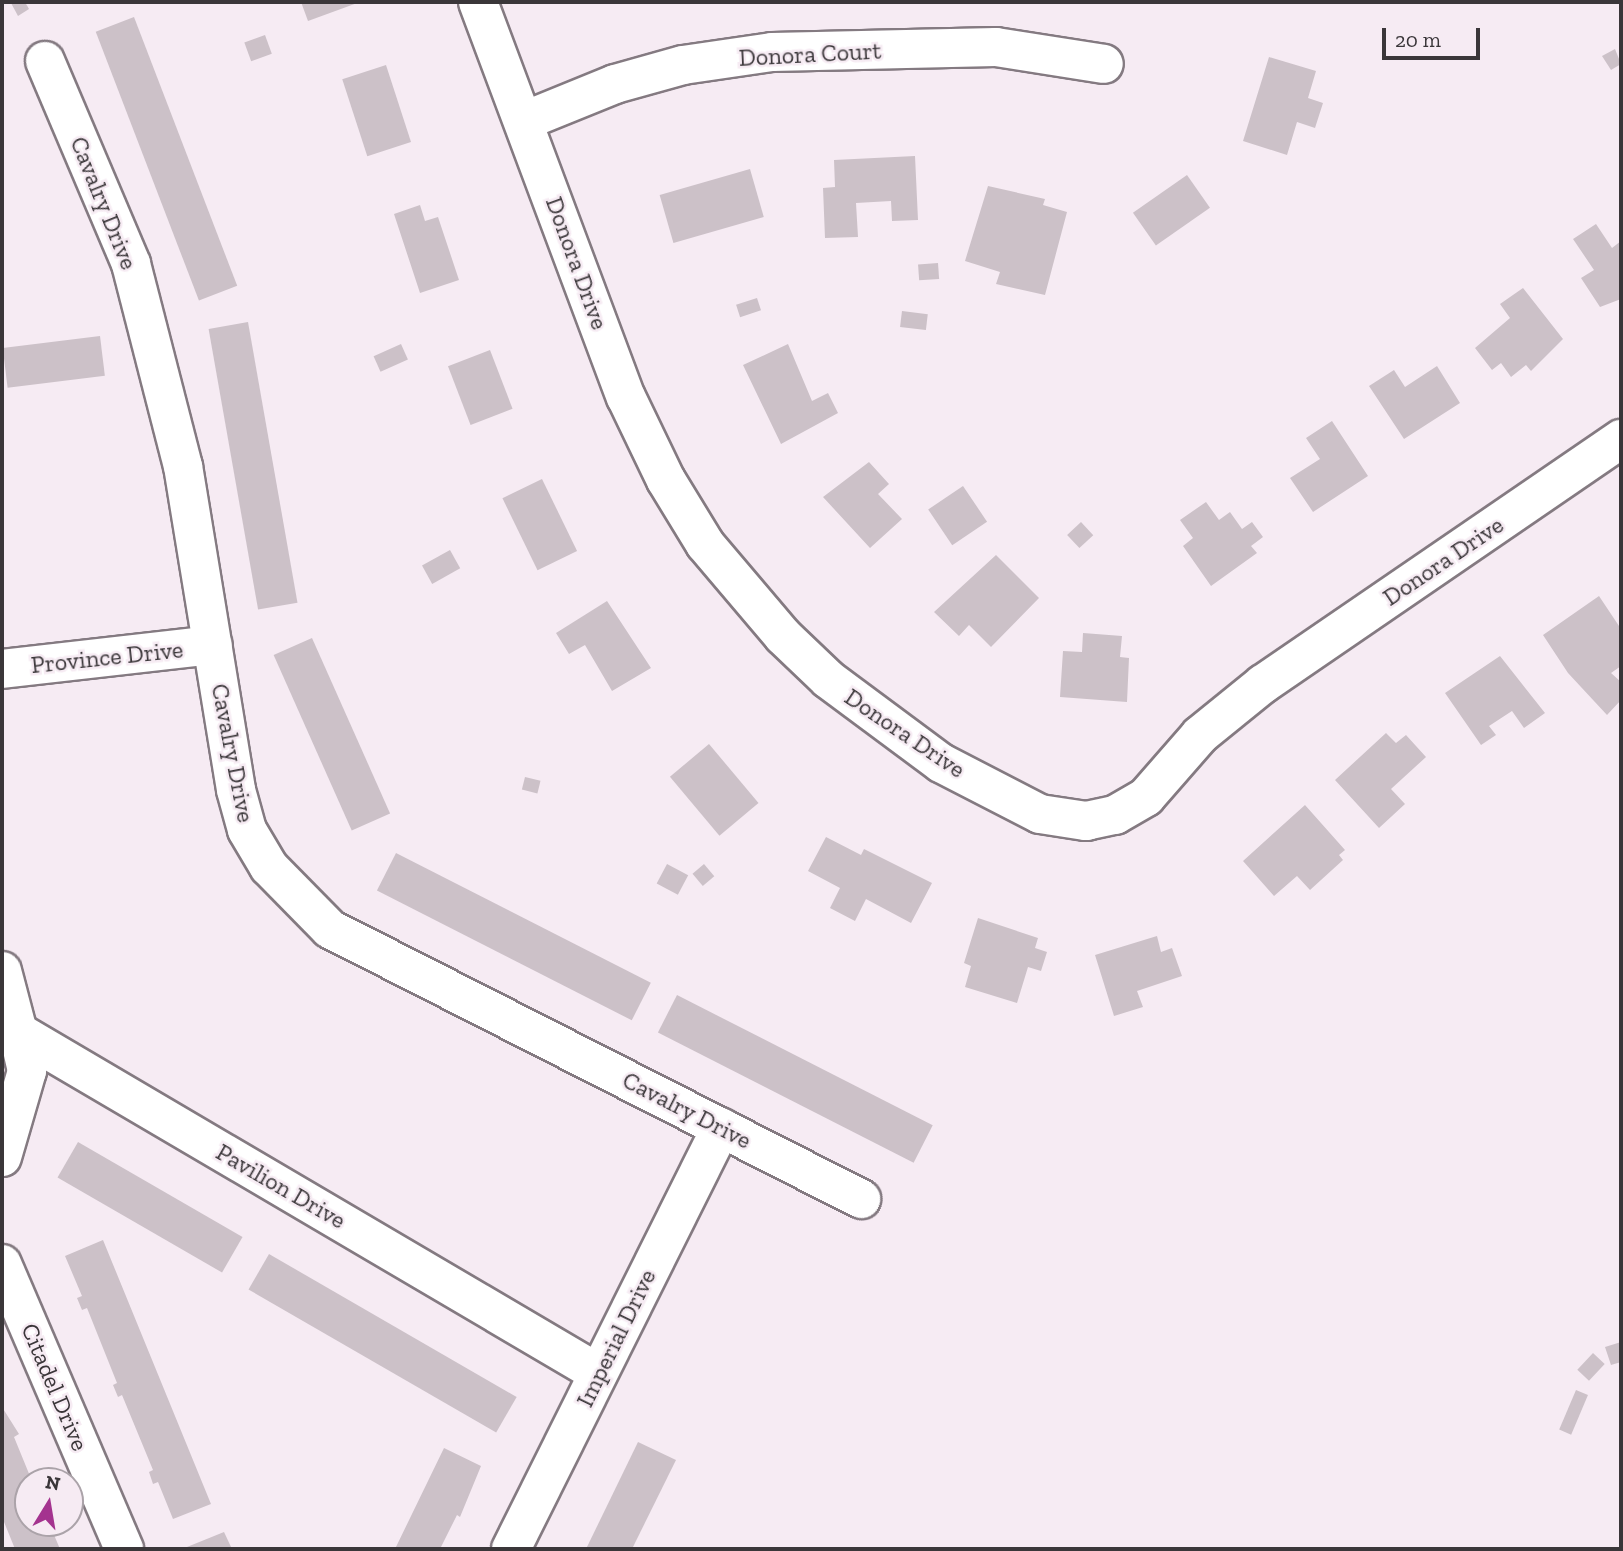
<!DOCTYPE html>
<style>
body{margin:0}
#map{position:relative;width:1623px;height:1551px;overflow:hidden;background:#f6ebf3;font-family:"Zilla Slab",serif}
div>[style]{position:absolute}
.building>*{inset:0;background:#ccc1c8;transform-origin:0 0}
.roads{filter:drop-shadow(2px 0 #847a81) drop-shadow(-2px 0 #847a81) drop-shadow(0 2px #847a81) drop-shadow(0 -2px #847a81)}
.street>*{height:38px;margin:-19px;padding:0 19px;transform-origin:19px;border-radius:19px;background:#fff}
span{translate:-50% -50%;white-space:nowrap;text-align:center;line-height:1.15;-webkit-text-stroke:5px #f6ebf3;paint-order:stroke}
.street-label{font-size:24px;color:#3a3639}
.frame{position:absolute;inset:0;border:4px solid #3a3639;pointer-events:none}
.north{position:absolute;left:14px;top:1467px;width:70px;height:70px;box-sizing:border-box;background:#f6ebf3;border:2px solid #aba3a9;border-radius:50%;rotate:11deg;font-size:19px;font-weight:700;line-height:28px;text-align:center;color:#3a3639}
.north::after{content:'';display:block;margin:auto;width:24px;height:32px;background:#a4338f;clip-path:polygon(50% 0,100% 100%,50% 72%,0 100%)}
.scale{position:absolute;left:1382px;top:28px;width:98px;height:32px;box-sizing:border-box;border:4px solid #3a3639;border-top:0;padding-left:9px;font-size:21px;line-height:24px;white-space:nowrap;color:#3a3639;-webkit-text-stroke:5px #f6ebf3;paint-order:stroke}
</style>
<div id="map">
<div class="building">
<div style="clip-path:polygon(25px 2px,29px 9px,18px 16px,11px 3px)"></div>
<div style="clip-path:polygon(301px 2px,360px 2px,308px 21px)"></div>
<div style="left:134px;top:17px;width:288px;height:41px;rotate:69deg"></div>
<div style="left:265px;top:35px;width:20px;height:22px;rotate:70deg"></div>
<div style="clip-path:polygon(1615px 49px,1621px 64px,1611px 70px,1602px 56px)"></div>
<div style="clip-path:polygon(1269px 57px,1316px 71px,1308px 98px,1323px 103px,1315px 128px,1297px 122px,1287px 155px,1243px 141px)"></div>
<div style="left:386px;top:65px;width:81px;height:46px;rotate:72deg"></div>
<div style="clip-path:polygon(915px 156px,918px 220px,892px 221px,891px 201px,856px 203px,858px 237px,825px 238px,823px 188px,835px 187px,834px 160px)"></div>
<div style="left:750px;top:169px;width:50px;height:94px;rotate:74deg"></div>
<div style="left:1187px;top:175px;width:40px;height:66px;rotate:55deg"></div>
<div style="clip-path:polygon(988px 186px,1045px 199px,1043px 205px,1067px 212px,1045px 295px,996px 284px,1000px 272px,965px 261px)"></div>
<div style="clip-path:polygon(420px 205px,425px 221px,438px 217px,459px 280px,420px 293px,394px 214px)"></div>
<div style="clip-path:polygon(1596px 224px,1612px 248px,1621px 241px,1621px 299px,1600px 307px,1581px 278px,1594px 270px,1573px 239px)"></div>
<div style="left:938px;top:263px;width:16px;height:20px;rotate:86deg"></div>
<div style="clip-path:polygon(1523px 288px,1563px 339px,1531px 371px,1526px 365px,1511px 377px,1501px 363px,1492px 370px,1475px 348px,1510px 318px,1500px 304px)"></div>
<div style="left:757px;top:298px;width:13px;height:22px;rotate:72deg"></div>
<div style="left:902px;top:311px;width:26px;height:16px;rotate:7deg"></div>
<div style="left:248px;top:322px;width:285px;height:40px;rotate:80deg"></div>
<div style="left:100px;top:336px;width:40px;height:98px;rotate:83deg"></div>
<div style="left:401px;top:344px;width:17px;height:30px;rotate:66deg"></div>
<div style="clip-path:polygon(788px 344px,812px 401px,828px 393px,838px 413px,781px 444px,743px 365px)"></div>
<div style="left:490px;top:350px;width:63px;height:45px;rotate:69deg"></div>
<div style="clip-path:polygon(1437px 366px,1460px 403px,1404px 439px,1369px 386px,1394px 370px,1405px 387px)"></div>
<div style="clip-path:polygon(1332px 421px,1368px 476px,1313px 512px,1290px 478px,1320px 459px,1306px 438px)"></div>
<div style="clip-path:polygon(869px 462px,889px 484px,878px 494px,902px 519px,870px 548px,823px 497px)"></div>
<div style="left:542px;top:479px;width:80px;height:44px;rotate:64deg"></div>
<div style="left:963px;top:486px;width:43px;height:42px;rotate:56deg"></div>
<div style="clip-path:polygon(1206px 502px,1219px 520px,1230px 512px,1242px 529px,1252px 522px,1263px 537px,1251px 546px,1257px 553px,1211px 586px,1183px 546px,1193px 538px,1180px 520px)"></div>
<div style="left:1081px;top:522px;width:18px;height:19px;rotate:47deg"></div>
<div style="left:450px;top:550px;width:21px;height:32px;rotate:61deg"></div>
<div style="clip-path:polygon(996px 555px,1039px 598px,991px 647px,969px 625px,959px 636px,934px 612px)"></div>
<div style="clip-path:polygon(1599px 596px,1621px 629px,1621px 666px,1611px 673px,1621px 682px,1621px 700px,1607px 715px,1568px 673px,1543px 635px)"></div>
<div style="clip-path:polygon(607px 601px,651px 668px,612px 691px,585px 645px,569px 654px,556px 633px)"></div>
<div style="clip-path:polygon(1083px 633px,1122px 636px,1120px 657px,1129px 658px,1127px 702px,1060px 697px,1063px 651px,1082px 652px)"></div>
<div style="left:312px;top:638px;width:192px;height:42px;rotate:66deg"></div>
<div style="clip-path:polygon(1500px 656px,1545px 713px,1524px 728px,1512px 711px,1489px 726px,1496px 735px,1481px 745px,1445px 693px)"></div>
<div style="clip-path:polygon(1386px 733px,1396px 743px,1406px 735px,1426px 757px,1391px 789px,1405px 804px,1379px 828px,1335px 780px)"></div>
<div style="left:709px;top:744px;width:77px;height:51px;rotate:50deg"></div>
<div style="left:525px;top:777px;width:16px;height:13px;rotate:14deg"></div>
<div style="clip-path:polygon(1305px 805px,1345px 850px,1339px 855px,1343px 860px,1310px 890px,1297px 876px,1274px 896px,1243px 861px)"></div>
<div style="clip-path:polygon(826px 837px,861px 855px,864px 849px,932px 883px,911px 923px,866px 899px,855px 921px,830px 908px,840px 888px,808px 871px)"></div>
<div style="left:396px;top:853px;width:286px;height:42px;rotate:27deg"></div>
<div style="left:667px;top:864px;width:24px;height:22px;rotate:28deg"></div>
<div style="left:704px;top:864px;width:16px;height:15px;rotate:50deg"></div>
<div style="clip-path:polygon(978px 918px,1038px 938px,1035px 948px,1047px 952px,1041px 971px,1028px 967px,1017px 1003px,965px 987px,971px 966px,964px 963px)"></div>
<div style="clip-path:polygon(1157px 936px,1161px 952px,1172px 948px,1182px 976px,1137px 991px,1143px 1007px,1114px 1016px,1095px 955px)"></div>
<div style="left:677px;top:995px;width:287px;height:42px;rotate:27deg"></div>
<div style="left:78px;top:1142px;width:190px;height:41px;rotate:30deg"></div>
<div style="clip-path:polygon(103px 1240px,211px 1504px,173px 1519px,158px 1482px,153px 1484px,149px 1472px,153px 1470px,122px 1395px,118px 1397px,113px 1385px,117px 1383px,87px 1308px,82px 1310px,77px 1298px,82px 1296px,65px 1256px)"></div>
<div style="left:269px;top:1254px;width:286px;height:41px;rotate:30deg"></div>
<div style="clip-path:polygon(1621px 1342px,1621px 1362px,1611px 1365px,1605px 1347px)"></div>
<div style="left:1593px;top:1353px;width:16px;height:23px;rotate:43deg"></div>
<div style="left:1576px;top:1390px;width:13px;height:43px;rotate:23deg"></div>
<div style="clip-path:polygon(2px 1407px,19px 1434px,14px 1437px,32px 1481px,28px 1481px,28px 1523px,49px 1523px,60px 1549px,15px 1549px,2px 1517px)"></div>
<div style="clip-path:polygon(638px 1442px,676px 1460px,632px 1549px,586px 1549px)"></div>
<div style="clip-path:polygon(444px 1448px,481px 1466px,460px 1517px,457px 1515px,440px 1549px,395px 1549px)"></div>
<div style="clip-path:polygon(224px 1532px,232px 1549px,182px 1549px)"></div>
</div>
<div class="roads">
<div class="street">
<div style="left:478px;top:2px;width:422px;rotate:69.5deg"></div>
<div style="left:626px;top:397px;width:92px;rotate:64.3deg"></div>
<div style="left:666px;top:480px;width:75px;rotate:58.6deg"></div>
<div style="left:705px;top:544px;width:121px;rotate:49.7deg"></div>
<div style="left:783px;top:636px;width:62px;rotate:43.7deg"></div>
<div style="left:828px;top:679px;width:141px;rotate:36.6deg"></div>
<div style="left:941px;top:763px;width:111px;rotate:27.3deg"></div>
<div style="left:1040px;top:814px;width:47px;rotate:8.7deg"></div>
<div style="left:1086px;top:821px;width:30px;rotate:-12deg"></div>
<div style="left:1115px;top:815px;width:36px;rotate:-30deg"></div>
<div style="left:1146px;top:797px;width:82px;rotate:-48.9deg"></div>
<div style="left:1200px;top:735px;width:81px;rotate:-39deg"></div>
<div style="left:1263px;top:684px;width:434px;rotate:-34.4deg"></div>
<div style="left:45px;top:61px;width:220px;rotate:67deg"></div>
<div style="left:131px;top:264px;width:209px;rotate:75.6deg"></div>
<div style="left:183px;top:466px;width:328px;rotate:80.7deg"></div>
<div style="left:236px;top:790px;width:41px;rotate:74.6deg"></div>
<div style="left:247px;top:830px;width:43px;rotate:59.3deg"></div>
<div style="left:269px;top:867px;width:87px;rotate:45.5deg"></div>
<div style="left:330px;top:929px;width:596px;rotate:26.95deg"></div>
<div style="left:524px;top:121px;width:98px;rotate:-22.1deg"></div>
<div style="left:615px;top:84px;width:71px;rotate:-15.6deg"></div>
<div style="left:683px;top:65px;width:90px;rotate:-8.3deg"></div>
<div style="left:772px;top:52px;width:224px;rotate:-1.3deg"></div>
<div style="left:996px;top:47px;width:109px;rotate:8.9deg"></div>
<div style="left:2px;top:669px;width:212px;rotate:-6.5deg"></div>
<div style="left:2px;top:971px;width:63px;rotate:75.3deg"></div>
<div style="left:18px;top:1032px;width:673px;rotate:30.45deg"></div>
<div style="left:2px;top:1157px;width:90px;rotate:-73.8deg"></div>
<div style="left:27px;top:1071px;width:40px;rotate:-103deg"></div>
<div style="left:2px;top:1264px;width:310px;rotate:66.8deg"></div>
<div style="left:511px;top:1549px;width:471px;rotate:-63.5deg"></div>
</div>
</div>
<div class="street-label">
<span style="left:810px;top:54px;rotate:-3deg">Donora Court</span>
<span style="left:104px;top:203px;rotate:68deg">Cavalry Drive</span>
<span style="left:577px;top:263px;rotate:70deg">Donora Drive</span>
<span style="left:1443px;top:561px;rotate:-34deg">Donora Drive</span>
<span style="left:107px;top:657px;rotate:-6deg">Province Drive</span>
<span style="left:905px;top:733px;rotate:34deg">Donora Drive</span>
<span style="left:233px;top:753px;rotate:79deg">Cavalry Drive</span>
<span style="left:687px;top:1110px;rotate:27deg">Cavalry Drive</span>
<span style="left:281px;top:1186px;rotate:30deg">Pavilion Drive</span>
<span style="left:616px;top:1338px;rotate:-64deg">Imperial Drive</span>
<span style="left:55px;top:1387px;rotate:67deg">Citadel Drive</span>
</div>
<div class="frame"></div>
<div class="north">N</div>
<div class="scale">20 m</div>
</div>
